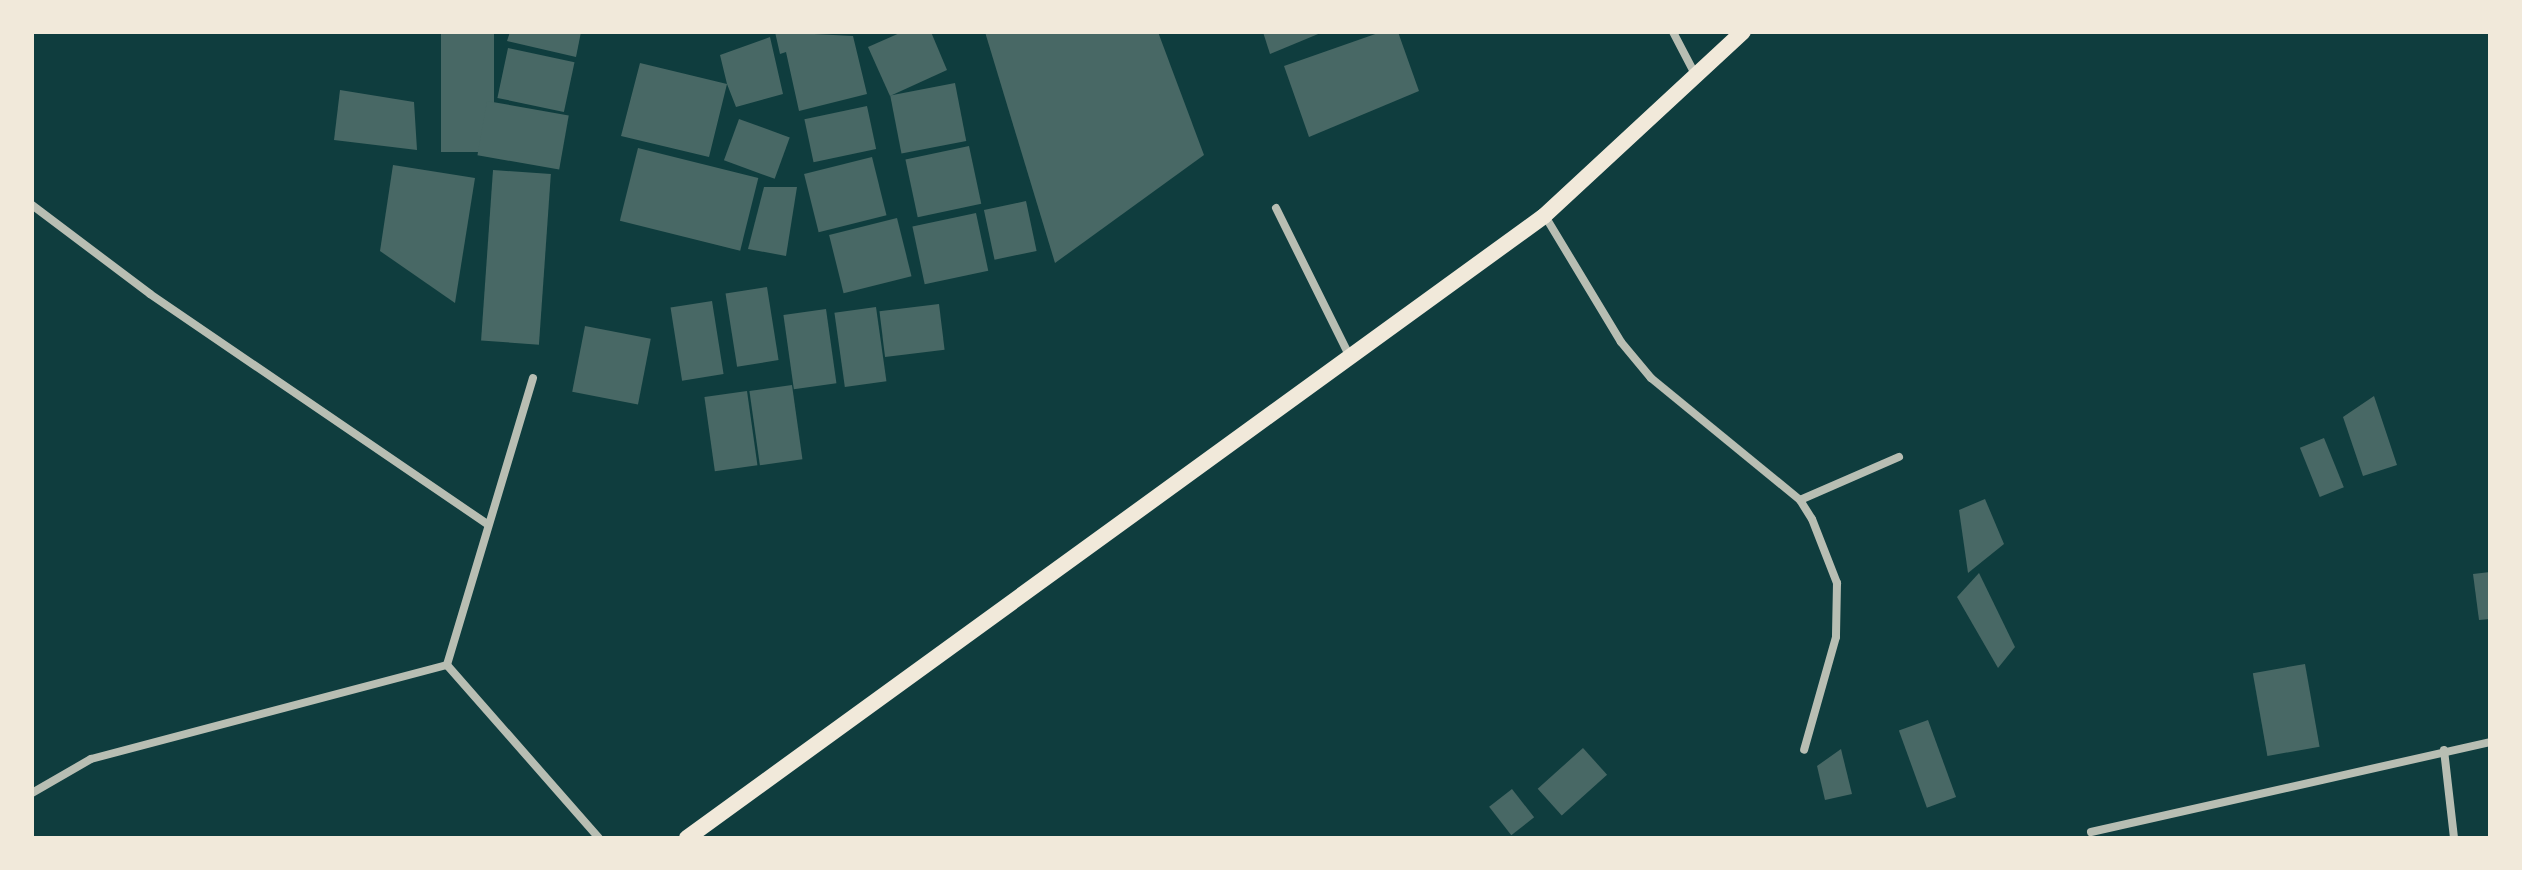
<!DOCTYPE html>
<style>
body{margin:0}
#map{position:relative;width:2522px;height:870px;overflow:hidden;background:#0f3d3e;font-family:Manrope,sans-serif}
div>[style]{position:absolute}
.building>*{inset:0;background:#486865;transform-origin:0 0}
.minor>*{height:8px;margin:-4px;padding:0 4px;transform-origin:4px;border-radius:4px;background:#b8beb3}
.secondary>*{height:16px;margin:-8px;padding:0 8px;transform-origin:8px;border-radius:8px;background:#f1e9da}
span{translate:-50% -50%;white-space:nowrap;text-align:center;line-height:1.15;-webkit-text-stroke:6px #f1e9da;paint-order:stroke}
.frame{position:absolute;inset:0;border:34px solid #f1e9da;pointer-events:none}
</style>
<div id="map">
<div class="building">
<div style="left:441px;top:32px;width:53px;height:120px"></div>
<div style="clip-path:polygon(510px 32px,581px 32px,576px 57px,507px 41px)"></div>
<div style="clip-path:polygon(775px 32px,853px 36px,867px 94px,799px 111px,786px 52px,780px 54px)"></div>
<div style="clip-path:polygon(902px 32px,931px 32px,947px 70px,890px 96px,868px 47px)"></div>
<div style="clip-path:polygon(985px 32px,1158px 32px,1204px 155px,1055px 263px)"></div>
<div style="clip-path:polygon(1263px 32px,1323px 32px,1270px 54px)"></div>
<div style="clip-path:polygon(1381px 32px,1398px 32px,1419px 91px,1309px 137px,1284px 66px)"></div>
<div style="clip-path:polygon(770px 37px,783px 94px,736px 107px,727px 84px,709px 157px,621px 136px,640px 63px,727px 84px,720px 55px)"></div>
<div style="left:508px;top:48px;width:68px;height:51px;rotate:12deg"></div>
<div style="left:955px;top:83px;width:59px;height:66px;rotate:79deg"></div>
<div style="clip-path:polygon(340px 90px,414px 102px,417px 150px,334px 140px)"></div>
<div style="left:487px;top:101px;width:83px;height:55px;rotate:10deg"></div>
<div style="left:867px;top:106px;width:44px;height:64px;rotate:78deg"></div>
<div style="left:739px;top:119px;width:54px;height:44px;rotate:20deg"></div>
<div style="left:969px;top:146px;width:59px;height:65px;rotate:78deg"></div>
<div style="left:638px;top:148px;width:124px;height:75px;rotate:14deg"></div>
<div style="left:872px;top:157px;width:60px;height:70px;rotate:76deg"></div>
<div style="clip-path:polygon(393px 165px,475px 178px,455px 303px,380px 251px)"></div>
<div style="left:493px;top:170px;width:58px;height:171px;rotate:4deg"></div>
<div style="clip-path:polygon(764px 187px,797px 187px,786px 256px,748px 249px)"></div>
<div style="left:1026px;top:201px;width:51px;height:43px;rotate:78deg"></div>
<div style="left:976px;top:213px;width:59px;height:65px;rotate:78deg"></div>
<div style="left:897px;top:218px;width:60px;height:70px;rotate:76deg"></div>
<div style="left:767px;top:287px;width:74px;height:42px;rotate:81deg"></div>
<div style="left:712px;top:301px;width:74px;height:42px;rotate:81deg"></div>
<div style="left:939px;top:304px;width:46px;height:60px;rotate:83deg"></div>
<div style="left:876px;top:307px;width:75px;height:42px;rotate:82deg"></div>
<div style="left:826px;top:309px;width:75px;height:43px;rotate:82deg"></div>
<div style="left:585px;top:326px;width:67px;height:67px;rotate:11deg"></div>
<div style="left:792px;top:385px;width:75px;height:43px;rotate:82deg"></div>
<div style="left:747px;top:391px;width:75px;height:43px;rotate:82deg"></div>
<div style="clip-path:polygon(2374px 396px,2397px 465px,2363px 476px,2343px 417px)"></div>
<div style="left:2324px;top:438px;width:53px;height:26px;rotate:68deg"></div>
<div style="clip-path:polygon(1985px 499px,2004px 544px,1968px 573px,1959px 510px)"></div>
<div style="clip-path:polygon(2490px 572px,2490px 619px,2479px 620px,2473px 574px)"></div>
<div style="clip-path:polygon(1979px 573px,2015px 647px,1998px 668px,1957px 597px)"></div>
<div style="left:2305px;top:664px;width:84px;height:53px;rotate:80deg"></div>
<div style="left:1928px;top:720px;width:82px;height:31px;rotate:70deg"></div>
<div style="left:1583px;top:748px;width:36px;height:61px;rotate:48deg"></div>
<div style="clip-path:polygon(1841px 749px,1852px 794px,1825px 800px,1817px 766px)"></div>
<div style="left:1512px;top:789px;width:36px;height:29px;rotate:52deg"></div>
</div>
<div class="minor">
<div style="left:1673px;top:32px;width:47px;rotate:62.4deg"></div>
<div style="left:32px;top:205px;width:148px;rotate:37deg"></div>
<div style="left:150px;top:294px;width:408px;rotate:34.3deg"></div>
<div style="left:1276px;top:208px;width:164px;rotate:63.6deg"></div>
<div style="left:1545px;top:216px;width:147px;rotate:58.9deg"></div>
<div style="left:1621px;top:342px;width:47px;rotate:50.2deg"></div>
<div style="left:1651px;top:378px;width:193px;rotate:39.3deg"></div>
<div style="left:1800px;top:500px;width:22px;rotate:58deg"></div>
<div style="left:1812px;top:519px;width:69px;rotate:68.7deg"></div>
<div style="left:1837px;top:583px;width:54px;rotate:91.1deg"></div>
<div style="left:1836px;top:637px;width:117px;rotate:105.8deg"></div>
<div style="left:533px;top:378px;width:300px;rotate:106.7deg"></div>
<div style="left:447px;top:665px;width:230px;rotate:48.7deg"></div>
<div style="left:1800px;top:500px;width:108px;rotate:-23.5deg"></div>
<div style="left:2444px;top:750px;width:89px;rotate:83.5deg"></div>
<div style="left:32px;top:793px;width:68px;rotate:-30deg"></div>
<div style="left:91px;top:759px;width:368px;rotate:-14.8deg"></div>
<div style="left:2091px;top:832px;width:409px;rotate:-12.7deg"></div>
</div>
<div class="secondary">
<div style="left:687px;top:838px;width:1059px;rotate:-35.97deg"></div>
<div style="left:1544px;top:216px;width:271px;rotate:-42.8deg"></div>
</div>
<div class="frame"></div>
</div>
